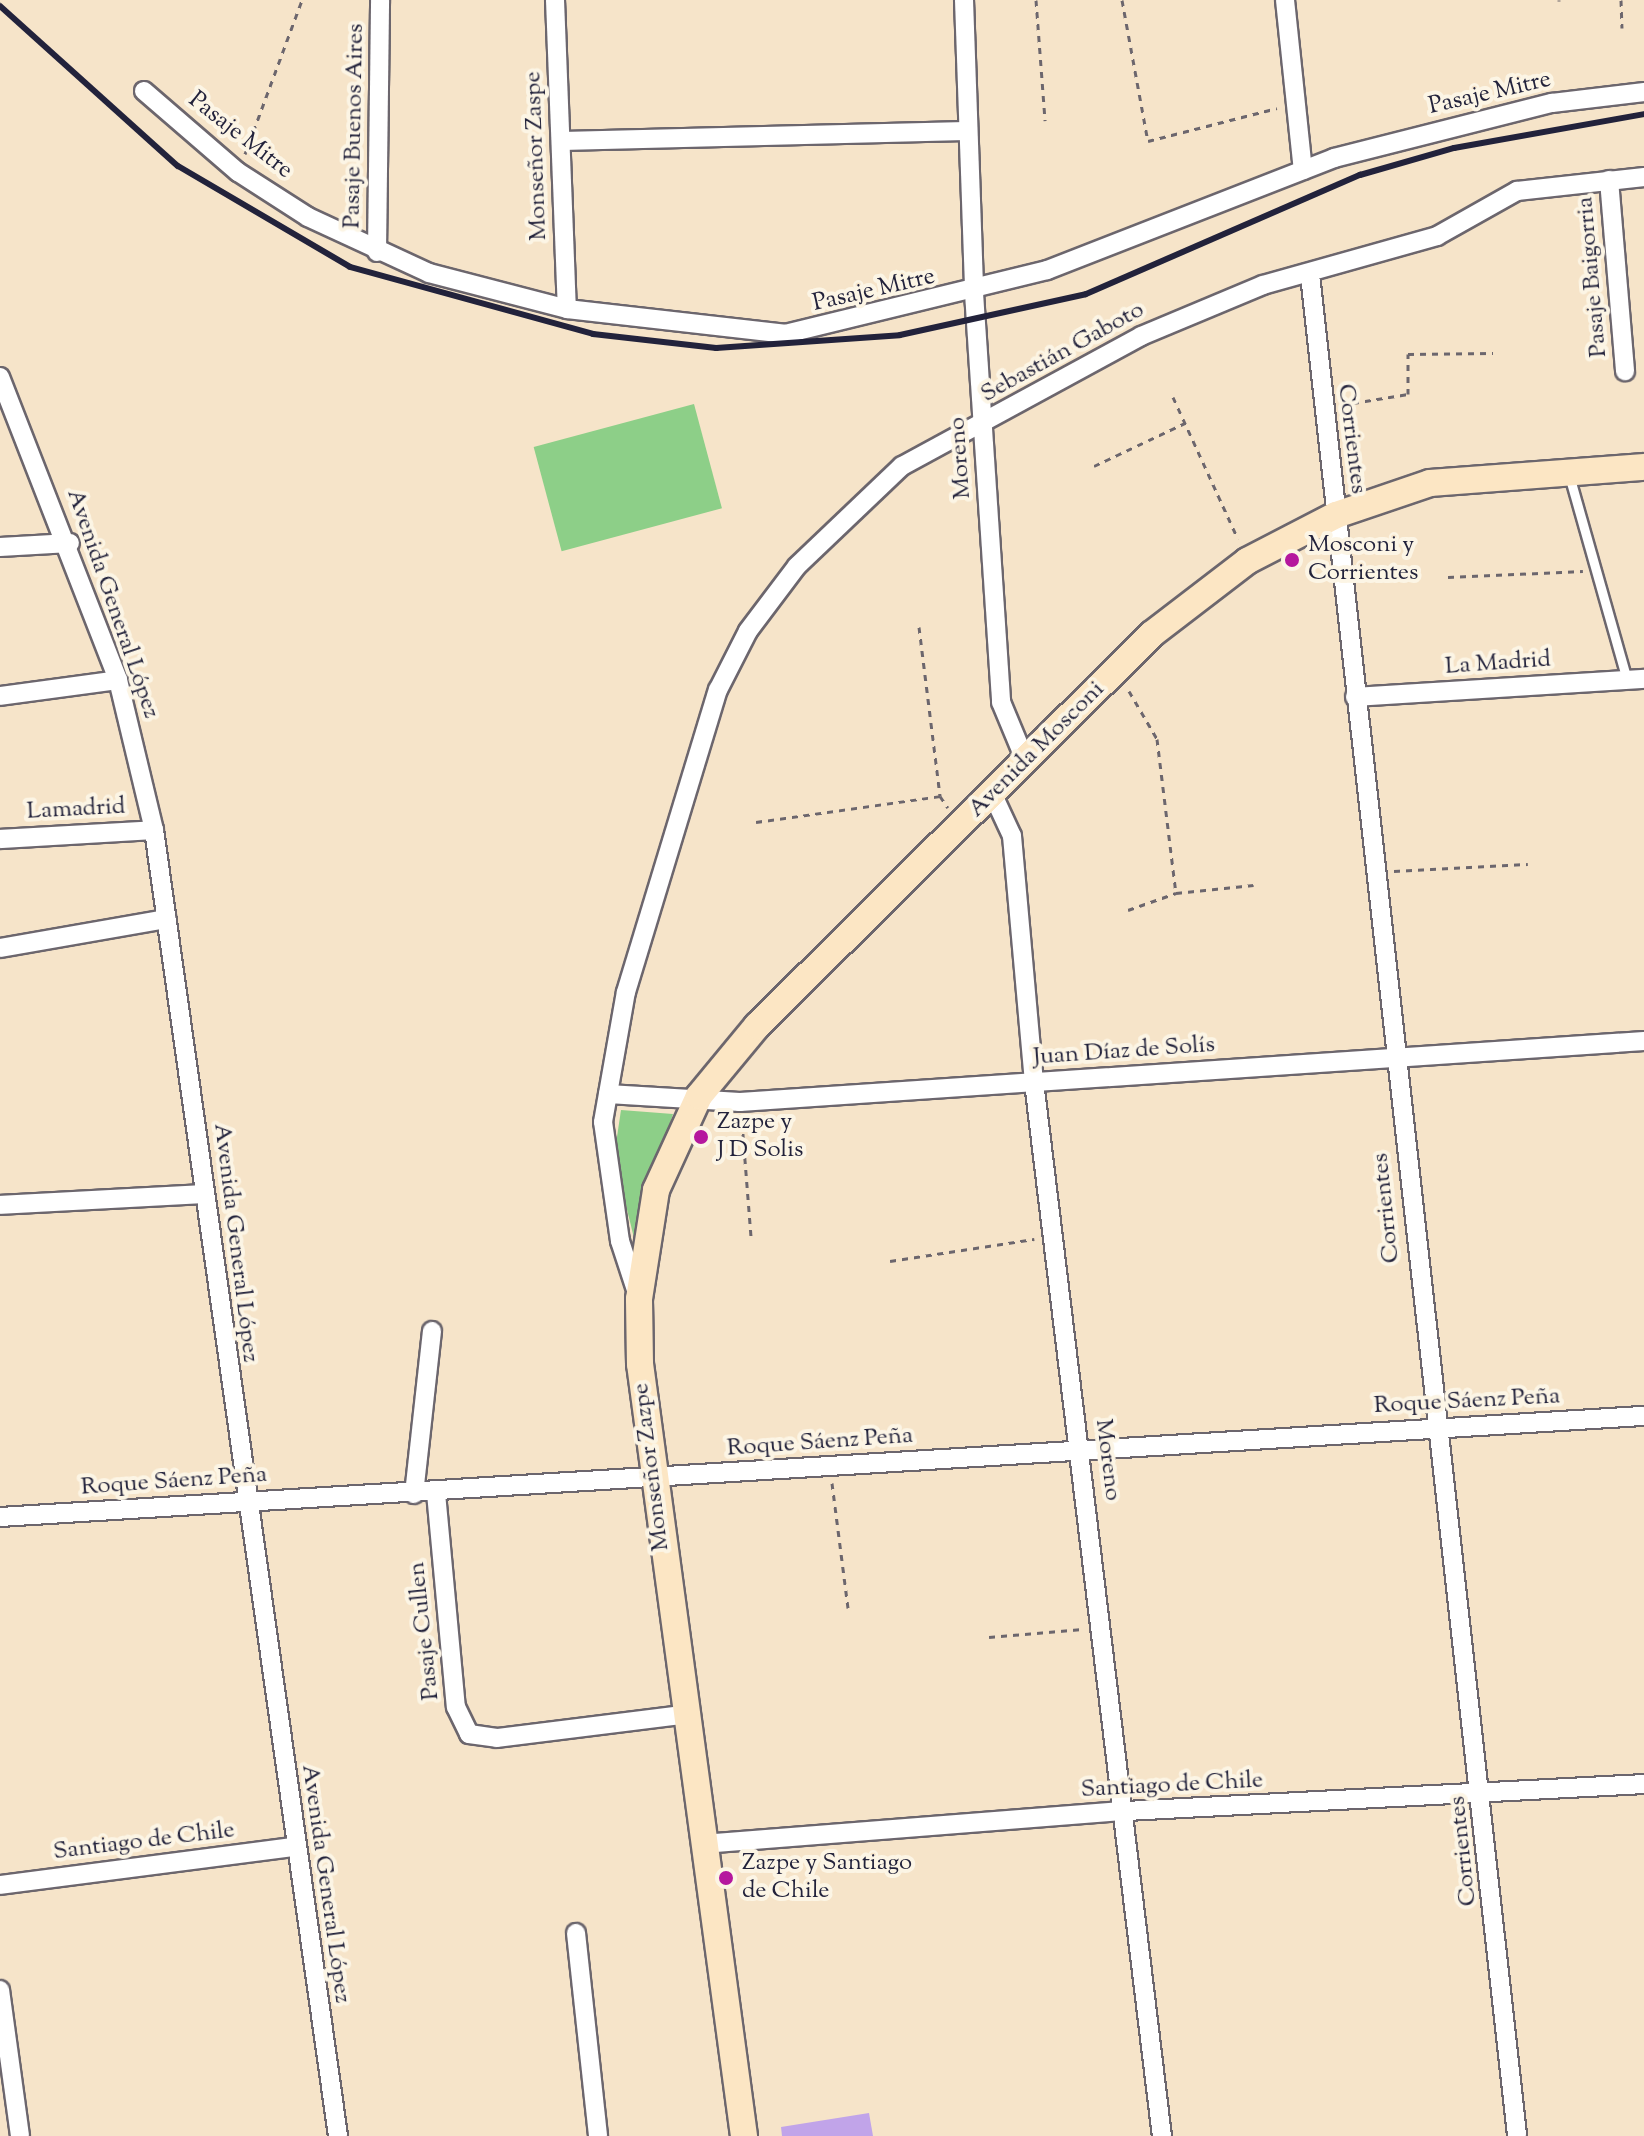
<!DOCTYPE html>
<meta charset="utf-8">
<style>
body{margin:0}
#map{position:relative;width:1644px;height:2136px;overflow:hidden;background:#f6e4c9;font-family:"Sorts Mill Goudy",serif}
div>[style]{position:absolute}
.green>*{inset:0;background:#8dcf88;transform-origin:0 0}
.building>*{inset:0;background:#c1a4e9}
.path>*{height:3px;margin-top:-1.5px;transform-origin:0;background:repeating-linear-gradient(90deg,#6c666d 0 6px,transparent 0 12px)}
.roads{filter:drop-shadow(2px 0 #6c666d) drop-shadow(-2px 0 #6c666d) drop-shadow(0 2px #6c666d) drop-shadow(0 -2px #6c666d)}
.lane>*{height:9px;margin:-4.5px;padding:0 4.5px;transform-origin:4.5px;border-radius:4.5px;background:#fff}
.street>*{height:18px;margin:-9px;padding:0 9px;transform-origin:9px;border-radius:9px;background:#fff}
.secondary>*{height:26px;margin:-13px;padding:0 13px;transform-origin:13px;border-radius:13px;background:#fce6c4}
.rail>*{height:6px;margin:-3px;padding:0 3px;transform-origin:3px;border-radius:3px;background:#22223b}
.dots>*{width:22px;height:22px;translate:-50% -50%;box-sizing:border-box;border:4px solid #fcf5e5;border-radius:50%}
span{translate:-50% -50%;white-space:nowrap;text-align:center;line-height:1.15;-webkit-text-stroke:8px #fcf5e5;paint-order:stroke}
.street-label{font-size:24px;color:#22223b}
.poi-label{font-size:24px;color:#22223b}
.left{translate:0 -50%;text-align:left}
</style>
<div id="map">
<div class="green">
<div style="left:694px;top:404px;width:108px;height:166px;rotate:75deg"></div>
<div style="clip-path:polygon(621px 1110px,673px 1114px,634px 1238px,614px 1157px)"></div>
</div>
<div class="building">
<div style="clip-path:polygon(869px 2113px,873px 2136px,782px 2136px,781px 2127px)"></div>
</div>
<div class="path">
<div style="left:1036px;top:0;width:121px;rotate:85.7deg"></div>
<div style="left:1122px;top:0;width:143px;rotate:79.6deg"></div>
<div style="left:1148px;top:141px;width:133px;rotate:-14.3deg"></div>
<div style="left:1559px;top:0;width:1px;rotate:90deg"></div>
<div style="left:1621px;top:0;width:28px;rotate:88deg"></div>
<div style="left:245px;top:154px;width:164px;rotate:-69.7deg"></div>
<div style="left:1173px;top:397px;width:156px;rotate:65.4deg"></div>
<div style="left:1341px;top:405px;width:68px;rotate:-9.3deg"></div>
<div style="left:1408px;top:394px;width:40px;rotate:-90deg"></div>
<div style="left:1408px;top:354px;width:85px;rotate:-0.7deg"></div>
<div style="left:1094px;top:466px;width:101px;rotate:-25.3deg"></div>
<div style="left:1448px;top:577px;width:135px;rotate:-2.5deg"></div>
<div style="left:919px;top:627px;width:170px;rotate:82.9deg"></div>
<div style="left:940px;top:796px;width:14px;rotate:56deg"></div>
<div style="left:1129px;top:691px;width:56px;rotate:59.7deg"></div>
<div style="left:1157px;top:739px;width:155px;rotate:83deg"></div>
<div style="left:756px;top:822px;width:186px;rotate:-8deg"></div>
<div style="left:1394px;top:871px;width:134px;rotate:-3deg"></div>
<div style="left:1128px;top:910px;width:51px;rotate:-19.5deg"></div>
<div style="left:1176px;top:893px;width:78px;rotate:-5.9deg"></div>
<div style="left:742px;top:1122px;width:115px;rotate:85.5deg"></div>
<div style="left:890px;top:1261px;width:146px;rotate:-8.7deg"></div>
<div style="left:832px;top:1483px;width:126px;rotate:82.7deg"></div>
<div style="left:989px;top:1637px;width:94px;rotate:-4.9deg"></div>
</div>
<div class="roads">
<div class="lane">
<div style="left:1569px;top:475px;width:213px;rotate:74.2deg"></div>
</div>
<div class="street">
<div style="left:555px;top:0;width:309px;rotate:87.8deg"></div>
<div style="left:964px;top:0;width:293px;rotate:88deg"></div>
<div style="left:974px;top:293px;width:410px;rotate:86.2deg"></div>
<div style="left:1001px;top:702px;width:65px;rotate:67.4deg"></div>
<div style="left:1285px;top:0;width:171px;rotate:84deg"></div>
<div style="left:144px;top:91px;width:124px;rotate:40.8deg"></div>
<div style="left:238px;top:172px;width:83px;rotate:32.7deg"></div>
<div style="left:308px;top:217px;width:133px;rotate:24.8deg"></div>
<div style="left:429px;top:273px;width:143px;rotate:14.6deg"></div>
<div style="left:567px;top:309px;width:219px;rotate:6.5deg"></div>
<div style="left:785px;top:334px;width:270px;rotate:-13.7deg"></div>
<div style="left:1047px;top:270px;width:308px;rotate:-21.3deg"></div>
<div style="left:1334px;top:158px;width:225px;rotate:-14.2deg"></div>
<div style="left:1552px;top:103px;width:93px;rotate:-6.8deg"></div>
<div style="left:561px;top:141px;width:406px;rotate:-1.4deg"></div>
<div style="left:1609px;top:180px;width:192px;rotate:85.2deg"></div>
<div style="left:377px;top:252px;width:252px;rotate:-89.3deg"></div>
<div style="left:1310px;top:275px;width:1872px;rotate:83.65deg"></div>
<div style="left:0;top:377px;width:325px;rotate:68.7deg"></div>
<div style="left:118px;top:680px;width:154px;rotate:76.5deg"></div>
<div style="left:154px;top:830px;width:1319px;rotate:81.98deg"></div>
<div style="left:0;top:547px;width:70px;rotate:-3.3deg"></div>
<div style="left:0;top:696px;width:119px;rotate:-7.7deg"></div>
<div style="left:1355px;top:697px;width:290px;rotate:-3.6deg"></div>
<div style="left:993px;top:795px;width:45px;rotate:65.1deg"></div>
<div style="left:1012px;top:836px;width:247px;rotate:84.9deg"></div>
<div style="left:1034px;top:1082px;width:1062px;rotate:83.08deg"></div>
<div style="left:0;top:839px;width:154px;rotate:-3.3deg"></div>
<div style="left:0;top:948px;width:169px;rotate:-9.9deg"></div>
<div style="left:608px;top:1094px;width:132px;rotate:3.5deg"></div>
<div style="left:740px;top:1102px;width:906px;rotate:-3.86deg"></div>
<div style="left:0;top:1205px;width:205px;rotate:-3.1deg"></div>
<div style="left:637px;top:1293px;width:55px;rotate:-108.1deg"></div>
<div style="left:620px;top:1241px;width:120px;rotate:-98.1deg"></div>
<div style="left:603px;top:1122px;width:132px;rotate:-80deg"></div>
<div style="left:626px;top:992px;width:316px;rotate:-73.1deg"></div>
<div style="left:718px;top:690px;width:66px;rotate:-63deg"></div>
<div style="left:748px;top:631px;width:81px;rotate:-53deg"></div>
<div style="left:797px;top:566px;width:145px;rotate:-43.6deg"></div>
<div style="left:902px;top:466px;width:272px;rotate:-28.5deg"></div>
<div style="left:1141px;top:336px;width:132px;rotate:-22.7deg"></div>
<div style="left:1263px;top:285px;width:181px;rotate:-15.7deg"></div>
<div style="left:1437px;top:236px;width:92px;rotate:-29.4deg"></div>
<div style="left:1517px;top:191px;width:128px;rotate:-6.3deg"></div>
<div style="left:436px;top:1493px;width:215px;rotate:84.7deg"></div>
<div style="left:456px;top:1707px;width:30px;rotate:64deg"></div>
<div style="left:469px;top:1734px;width:28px;rotate:8deg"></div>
<div style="left:497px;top:1738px;width:186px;rotate:-7.1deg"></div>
<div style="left:414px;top:1494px;width:164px;rotate:-83.7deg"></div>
<div style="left:0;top:1517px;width:1647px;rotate:-3.52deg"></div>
<div style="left:702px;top:1844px;width:425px;rotate:-4.5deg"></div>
<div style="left:1126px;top:1811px;width:519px;rotate:-2.98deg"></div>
<div style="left:0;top:1885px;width:296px;rotate:-7.4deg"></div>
<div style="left:576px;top:1933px;width:204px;rotate:83.8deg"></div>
<div style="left:0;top:1990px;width:147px;rotate:82.2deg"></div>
</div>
<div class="secondary">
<div style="left:744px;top:2136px;width:779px;rotate:-97.67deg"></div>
<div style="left:640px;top:1364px;width:65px;rotate:-90.9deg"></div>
<div style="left:639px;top:1299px;width:110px;rotate:-81.1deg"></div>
<div style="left:656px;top:1190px;width:103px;rotate:-65.4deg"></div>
<div style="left:699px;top:1096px;width:91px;rotate:-50.4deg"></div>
<div style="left:757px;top:1026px;width:556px;rotate:-44.78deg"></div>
<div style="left:1152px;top:634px;width:120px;rotate:-37.5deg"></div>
<div style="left:1247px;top:561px;width:100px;rotate:-27.3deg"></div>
<div style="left:1336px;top:515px;width:99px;rotate:-18.8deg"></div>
<div style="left:1430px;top:483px;width:215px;rotate:-4.3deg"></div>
</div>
</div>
<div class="rail">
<div style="left:0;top:6px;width:239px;rotate:42deg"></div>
<div style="left:178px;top:166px;width:199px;rotate:30.4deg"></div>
<div style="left:350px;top:267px;width:252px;rotate:15.4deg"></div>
<div style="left:593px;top:334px;width:124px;rotate:6.5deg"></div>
<div style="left:716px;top:348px;width:184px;rotate:-4deg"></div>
<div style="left:900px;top:335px;width:190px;rotate:-12.4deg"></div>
<div style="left:1086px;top:294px;width:299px;rotate:-23.5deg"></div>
<div style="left:1360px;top:175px;width:98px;rotate:-16deg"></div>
<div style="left:1454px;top:148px;width:193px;rotate:-10.1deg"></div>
</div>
<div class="dots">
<div style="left:1292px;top:560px;background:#b5179e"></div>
<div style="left:701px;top:1137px;background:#b5179e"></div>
<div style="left:726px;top:1878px;background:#b5179e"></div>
</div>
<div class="street-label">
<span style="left:1490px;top:94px;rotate:-13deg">Pasaje Mitre</span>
<span style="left:355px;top:126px;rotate:-89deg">Pasaje Buenos Aires</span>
<span style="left:240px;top:136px;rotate:38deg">Pasaje Mitre</span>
<span style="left:537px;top:156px;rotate:-92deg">Monseñor Zaspe</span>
<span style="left:1593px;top:277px;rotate:-95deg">Pasaje Baigorria</span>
<span style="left:874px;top:291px;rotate:-13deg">Pasaje Mitre</span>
<span style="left:1063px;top:353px;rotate:-29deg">Sebastián Gaboto</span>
<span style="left:1351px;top:439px;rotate:83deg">Corrientes</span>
<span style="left:961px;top:458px;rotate:-94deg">Moreno</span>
<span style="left:112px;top:604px;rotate:71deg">Avenida General López</span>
<span style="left:1498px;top:664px;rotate:-4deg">La Madrid</span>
<span style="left:1037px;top:750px;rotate:-45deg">Avenida Mosconi</span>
<span style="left:76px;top:810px;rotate:-3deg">Lamadrid</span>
<span style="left:1124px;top:1052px;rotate:-4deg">Juan Díaz de Solís</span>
<span style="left:1387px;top:1208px;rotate:-96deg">Corrientes</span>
<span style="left:235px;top:1243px;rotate:83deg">Avenida General López</span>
<span style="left:1467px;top:1402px;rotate:-3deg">Roque Sáenz Peña</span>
<span style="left:820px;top:1443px;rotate:-4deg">Roque Sáenz Peña</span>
<span style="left:1107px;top:1460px;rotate:83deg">Moreno</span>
<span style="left:652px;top:1467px;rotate:-97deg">Monseñor Zazpe</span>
<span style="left:174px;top:1482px;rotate:-4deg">Roque Sáenz Peña</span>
<span style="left:425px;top:1631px;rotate:-96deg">Pasaje Cullen</span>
<span style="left:1172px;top:1786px;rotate:-3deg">Santiago de Chile</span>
<span style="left:144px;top:1842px;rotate:-7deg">Santiago de Chile</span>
<span style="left:1464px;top:1851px;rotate:-96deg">Corrientes</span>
<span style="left:325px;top:1884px;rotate:82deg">Avenida General López</span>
</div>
<div class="poi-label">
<span class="left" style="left:1308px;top:560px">Mosconi y<br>Corrientes</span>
<span class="left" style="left:717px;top:1137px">Zazpe y<br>J D Solis</span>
<span class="left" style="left:742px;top:1878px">Zazpe y Santiago<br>de Chile</span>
</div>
</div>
